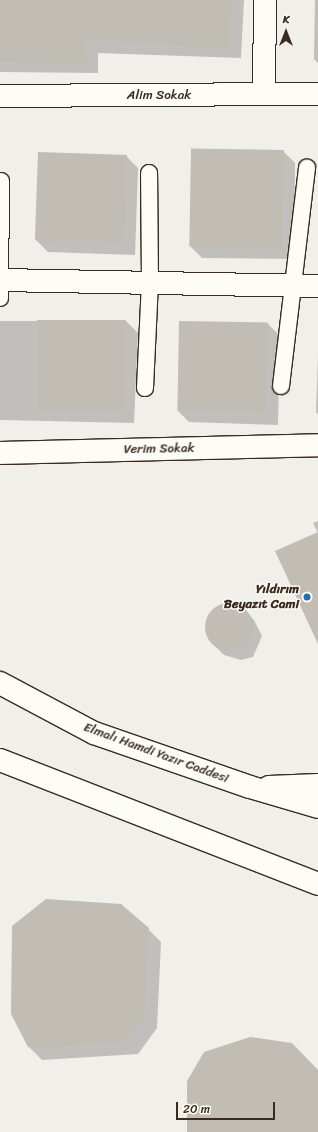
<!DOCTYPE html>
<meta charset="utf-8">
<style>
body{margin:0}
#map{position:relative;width:318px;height:1132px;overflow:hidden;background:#f1efea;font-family:Sriracha,sans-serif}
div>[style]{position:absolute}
.shadow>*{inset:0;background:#0003}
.building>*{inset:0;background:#c1bcb4;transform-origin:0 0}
.round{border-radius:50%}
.roads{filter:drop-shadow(1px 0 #3b2a1e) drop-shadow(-1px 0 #3b2a1e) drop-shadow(0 1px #3b2a1e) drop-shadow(0 -1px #3b2a1e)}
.service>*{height:16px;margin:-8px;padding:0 8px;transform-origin:8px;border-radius:8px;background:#fdfcf7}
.minor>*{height:22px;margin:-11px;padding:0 11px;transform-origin:11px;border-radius:11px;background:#fdfcf7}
.secondary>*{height:22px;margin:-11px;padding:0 11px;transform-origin:11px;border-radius:11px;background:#fdfcf7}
.dots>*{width:11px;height:11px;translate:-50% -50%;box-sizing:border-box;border:2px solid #fdfcf7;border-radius:50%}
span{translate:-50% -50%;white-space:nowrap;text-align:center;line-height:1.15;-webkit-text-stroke:3px #fdfcf7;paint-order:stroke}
.street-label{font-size:13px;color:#3b2a1e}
.poi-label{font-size:13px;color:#3b2a1e;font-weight:700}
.right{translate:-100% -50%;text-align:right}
.north{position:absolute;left:266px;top:12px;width:40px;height:40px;-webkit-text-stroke:3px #fdfcf7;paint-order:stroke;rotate:0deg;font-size:11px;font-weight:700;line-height:16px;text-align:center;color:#3b2a1e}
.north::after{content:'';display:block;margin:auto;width:14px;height:18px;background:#3b2a1e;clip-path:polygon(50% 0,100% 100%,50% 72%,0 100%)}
.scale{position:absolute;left:176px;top:1102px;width:99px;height:18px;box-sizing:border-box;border:2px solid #3b2a1e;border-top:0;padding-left:5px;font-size:12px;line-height:14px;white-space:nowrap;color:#3b2a1e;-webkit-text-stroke:3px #fdfcf7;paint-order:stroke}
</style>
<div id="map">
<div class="shadow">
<div style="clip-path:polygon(0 0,244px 0,241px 58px,98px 53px,98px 73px,0 72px)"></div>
<div style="clip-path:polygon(315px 0,318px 0,318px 63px,314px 59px)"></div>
<div style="clip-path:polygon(283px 151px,295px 163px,294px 259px,202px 258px,190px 246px,192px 153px)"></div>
<div style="clip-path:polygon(39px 153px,126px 156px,138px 168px,135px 255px,48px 252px,36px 240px)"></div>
<div style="clip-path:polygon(0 321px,126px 321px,138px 333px,134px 423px,0 420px)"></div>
<div style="clip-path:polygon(268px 324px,280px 336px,278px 425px,189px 422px,178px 411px)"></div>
<div style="clip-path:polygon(318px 355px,318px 414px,316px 412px)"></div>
<div style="clip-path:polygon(318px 521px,318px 641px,318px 533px,313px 523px)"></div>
<div style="clip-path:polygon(227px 604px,244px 609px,254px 620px,262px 636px,253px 657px,241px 660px,224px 655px,214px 645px,206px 629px,211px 612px)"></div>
<div style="clip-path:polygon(148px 929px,161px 942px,157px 1028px,138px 1054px,42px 1060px,29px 1047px)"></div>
</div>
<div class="building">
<div style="clip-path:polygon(0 0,232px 0,229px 47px,87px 41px,87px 62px,0 61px)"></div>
<div style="left:284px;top:150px;width:98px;height:93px;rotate:91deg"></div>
<div style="left:38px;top:152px;width:89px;height:88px;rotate:2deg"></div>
<div style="left:37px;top:320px;width:89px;height:91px"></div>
<div style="left:179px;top:321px;width:89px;height:90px;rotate:1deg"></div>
<div style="clip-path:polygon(318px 532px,318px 644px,275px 551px)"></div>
<div class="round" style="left:205px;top:603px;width:48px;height:48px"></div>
<div style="clip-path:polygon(46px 899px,121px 904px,149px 928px,144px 1015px,125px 1042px,28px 1047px,11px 1014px,12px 926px)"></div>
<div style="clip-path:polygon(250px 1037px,292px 1043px,318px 1070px,318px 1132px,187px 1132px,187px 1081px,204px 1052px)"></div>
</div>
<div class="roads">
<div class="service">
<div style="left:0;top:298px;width:117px;rotate:-89.5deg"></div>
<div style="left:281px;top:386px;width:220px;rotate:-83.2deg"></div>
<div style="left:145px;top:388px;width:106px;rotate:-87.3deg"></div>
<div style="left:150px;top:282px;width:109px;rotate:-90.5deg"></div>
</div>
<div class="minor">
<div style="left:264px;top:94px;width:94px;rotate:-89.4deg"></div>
<div style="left:0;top:96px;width:318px;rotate:-0.4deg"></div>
<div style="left:0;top:280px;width:318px;rotate:1.1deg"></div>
<div style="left:0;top:453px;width:318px;rotate:-1.4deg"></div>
</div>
<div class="secondary">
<div style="left:0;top:683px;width:106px;rotate:28deg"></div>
<div style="left:94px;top:733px;width:165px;rotate:19.1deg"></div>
<div style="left:250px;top:787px;width:71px;rotate:16.4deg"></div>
<div style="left:0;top:760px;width:341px;rotate:21.3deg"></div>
<div style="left:269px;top:787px;width:49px;rotate:-2.3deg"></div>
</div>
</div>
<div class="dots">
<div style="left:307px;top:597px;background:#1f6fb2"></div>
</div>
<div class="street-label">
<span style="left:159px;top:95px">Alim Sokak</span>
<span style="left:159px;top:449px;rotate:-1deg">Verim Sokak</span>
<span style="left:156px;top:753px;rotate:20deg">Elmalı Hamdi Yazır Caddesi</span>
</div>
<div class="poi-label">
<span class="right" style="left:299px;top:597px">Yıldırım<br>Beyazıt Cami</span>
</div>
<div class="north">K</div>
<div class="scale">20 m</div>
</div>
